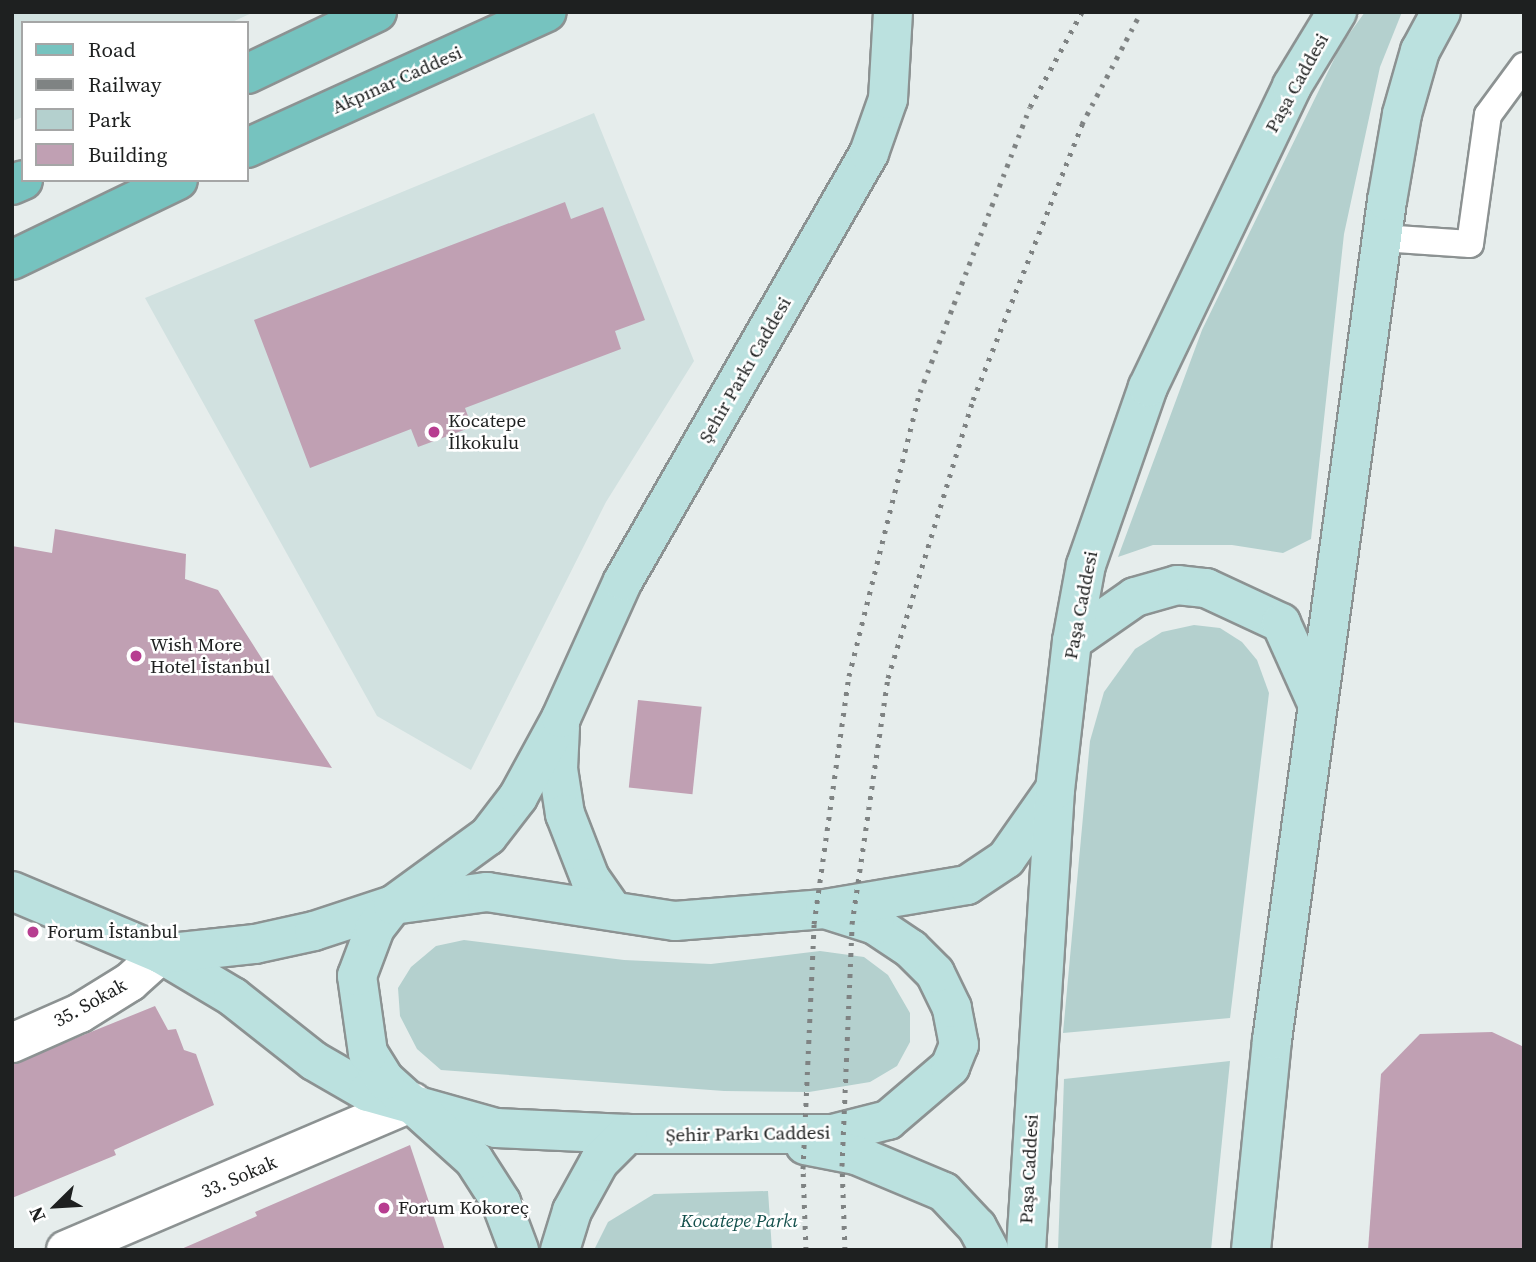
<!DOCTYPE html>
<meta charset="utf-8">
<style>
body{margin:0}
#map{position:relative;width:1536px;height:1262px;overflow:hidden;background:#e6edec;font-family:"Source Serif 4",serif}
div>[style]{position:absolute}
.built>*{inset:0;background:#d1e1e0}
.green>*{inset:0;background:#b4d0ce}
.building>*{inset:0;background:#c0a0b3;transform-origin:0 0}
.roads{filter:drop-shadow(2px 0 #8c9292) drop-shadow(-2px 0 #8c9292) drop-shadow(0 2px #8c9292) drop-shadow(0 -2px #8c9292)}
.lane>*{height:26px;margin:-13px;padding:0 13px;transform-origin:13px;border-radius:13px;background:#fff}
.street>*{height:38px;margin:-19px;padding:0 19px;transform-origin:19px;border-radius:19px;background:#fff}
.secondary>*{height:38px;margin:-19px;padding:0 19px;transform-origin:19px;border-radius:19px;background:#bbe1df}
.primary>*{height:38px;margin:-19px;padding:0 19px;transform-origin:19px;border-radius:19px;background:#76c3bf}
.rail>*{height:5px;margin-top:-2.5px;transform-origin:0;background:repeating-linear-gradient(90deg,#7f8383 0 3.5px,transparent 0 10.5px)}
.dots>*{width:19px;height:19px;translate:-50% -50%;box-sizing:border-box;border:4px solid #fff;border-radius:50%}
span{translate:-50% -50%;white-space:nowrap;text-align:center;line-height:1.15;-webkit-text-stroke:5px #fff;paint-order:stroke}
.street-label{font-size:19px;color:#1e2020}
.poi-label{font-size:19px;color:#1e2020}
.left{translate:0 -50%;text-align:left}
.park-label{font-size:19px;color:#124f4b;font-style:italic}
.frame{position:absolute;inset:0;border:14px solid #1e2020;pointer-events:none}
.legend{position:absolute;left:21px;top:21px;width:228px;height:161px;box-sizing:border-box;background:#fff;border:2px solid #a5a6a6;margin:0;padding:9px 12px;list-style:none;font-size:21px;color:#1e2020}
.legend li{display:flex;align-items:center;gap:14px;height:35px}
.legend b{width:35px;border:2px solid #a5a6a6}
.north{position:absolute;left:21px;top:1171px;width:70px;height:70px;-webkit-text-stroke:5px #fff;paint-order:stroke;rotate:246deg;font-size:19px;font-weight:700;line-height:28px;text-align:center;color:#1e2020}
.north::after{content:'';display:block;margin:auto;width:24px;height:32px;background:#1e2020;clip-path:polygon(50% 0,100% 100%,50% 72%,0 100%)}
</style>
<div id="map">
<div class="built">
<div style="clip-path:polygon(12px 12px,254px 12px,230px 23px,23px 23px,23px 117px,12px 121px)"></div>
<div style="clip-path:polygon(594px 113px,694px 361px,606px 502px,471px 770px,377px 716px,145px 298px)"></div>
</div>
<div class="green">
<div style="clip-path:polygon(1365px 12px,1402px 12px,1380px 67px,1344px 234px,1311px 539px,1283px 553px,1232px 545px,1153px 545px,1118px 557px,1202px 330px,1341px 45px)"></div>
<div style="clip-path:polygon(1194px 625px,1220px 628px,1242px 642px,1257px 660px,1269px 693px,1230px 1018px,1063px 1033px,1090px 741px,1104px 692px,1135px 649px,1162px 632px)"></div>
<div style="clip-path:polygon(464px 940px,624px 960px,711px 964px,820px 951px,864px 957px,888px 975px,910px 1013px,910px 1042px,897px 1066px,870px 1082px,809px 1092px,724px 1091px,441px 1070px,417px 1049px,400px 1016px,398px 988px,411px 967px,436px 946px)"></div>
<div style="clip-path:polygon(1230px 1061px,1211px 1250px,1058px 1250px,1064px 1079px)"></div>
<div style="clip-path:polygon(768px 1191px,772px 1250px,594px 1250px,608px 1222px,654px 1194px)"></div>
</div>
<div class="building">
<div style="clip-path:polygon(565px 202px,571px 219px,603px 207px,645px 320px,615px 331px,621px 349px,465px 408px,472px 427px,418px 447px,411px 429px,310px 468px,254px 320px)"></div>
<div style="clip-path:polygon(55px 529px,186px 554px,185px 579px,218px 590px,332px 768px,12px 722px,12px 546px,52px 553px)"></div>
<div style="left:638px;top:700px;width:64px;height:88px;rotate:6deg"></div>
<div style="clip-path:polygon(155px 1006px,168px 1030px,176px 1029px,184px 1050px,196px 1054px,214px 1105px,114px 1150px,116px 1155px,12px 1198px,12px 1064px)"></div>
<div style="clip-path:polygon(1492px 1032px,1524px 1047px,1524px 1250px,1368px 1250px,1381px 1074px,1420px 1034px)"></div>
<div style="clip-path:polygon(410px 1145px,445px 1250px,179px 1250px,257px 1216px,255px 1212px)"></div>
</div>
<div class="roads">
<div class="lane">
<div style="left:1382px;top:238px;width:88px;rotate:3.9deg"></div>
<div style="left:1470px;top:244px;width:130px;rotate:-82.1deg"></div>
<div style="left:1488px;top:115px;width:61px;rotate:-53.7deg"></div>
</div>
<div class="street">
<div style="left:12px;top:1043px;width:74px;rotate:-23.8deg"></div>
<div style="left:80px;top:1013px;width:59px;rotate:-31.8deg"></div>
<div style="left:130px;top:982px;width:42px;rotate:-42.1deg"></div>
<div style="left:66px;top:1250px;width:377px;rotate:-23.1deg"></div>
</div>
<div class="secondary">
<div style="left:1072px;top:641px;width:77px;rotate:-34.9deg"></div>
<div style="left:1135px;top:597px;width:44px;rotate:-15.9deg"></div>
<div style="left:1177px;top:585px;width:29px;rotate:6deg"></div>
<div style="left:1206px;top:588px;width:83px;rotate:25deg"></div>
<div style="left:1281px;top:623px;width:88px;rotate:65.8deg"></div>
<div style="left:560px;top:727px;width:42px;rotate:92.7deg"></div>
<div style="left:558px;top:769px;width:46px;rotate:81.2deg"></div>
<div style="left:565px;top:814px;width:69px;rotate:68.7deg"></div>
<div style="left:590px;top:878px;width:40px;rotate:55.1deg"></div>
<div style="left:12px;top:891px;width:162px;rotate:22.9deg"></div>
<div style="left:161px;top:954px;width:84px;rotate:30.8deg"></div>
<div style="left:233px;top:997px;width:103px;rotate:38.3deg"></div>
<div style="left:314px;top:1061px;width:62px;rotate:29.9deg"></div>
<div style="left:368px;top:1092px;width:133px;rotate:15.7deg"></div>
<div style="left:496px;top:1128px;width:131px;rotate:2.6deg"></div>
<div style="left:627px;top:1134px;width:206px"></div>
<div style="left:833px;top:1134px;width:57px;rotate:-14.3deg"></div>
<div style="left:888px;top:1120px;width:82px;rotate:-40.5deg"></div>
<div style="left:950px;top:1067px;width:24px;rotate:-68deg"></div>
<div style="left:959px;top:1045px;width:38px;rotate:-101deg"></div>
<div style="left:952px;top:1008px;width:39px;rotate:-116deg"></div>
<div style="left:935px;top:973px;width:34px;rotate:-135deg"></div>
<div style="left:911px;top:949px;width:43px;rotate:-146.3deg"></div>
<div style="left:875px;top:925px;width:52px;rotate:-162.3deg"></div>
<div style="left:161px;top:954px;width:95px;rotate:-6.1deg"></div>
<div style="left:255px;top:944px;width:60px;rotate:-12.4deg"></div>
<div style="left:314px;top:931px;width:83px;rotate:-18.2deg"></div>
<div style="left:393px;top:905px;width:95px;rotate:-7.9deg"></div>
<div style="left:487px;top:892px;width:190px;rotate:8.8deg"></div>
<div style="left:675px;top:921px;width:150px;rotate:-4.6deg"></div>
<div style="left:825px;top:909px;width:144px;rotate:-9.6deg"></div>
<div style="left:967px;top:885px;width:47px;rotate:-33.7deg"></div>
<div style="left:1006px;top:859px;width:82px;rotate:-55deg"></div>
<div style="left:805px;top:1145px;width:52px;rotate:11.1deg"></div>
<div style="left:856px;top:1155px;width:95px;rotate:22.8deg"></div>
<div style="left:944px;top:1192px;width:48px;rotate:46.7deg"></div>
<div style="left:977px;top:1227px;width:26px;rotate:62deg"></div>
<div style="left:519px;top:1250px;width:51px;rotate:-110.6deg"></div>
<div style="left:501px;top:1202px;width:50px;rotate:-122.7deg"></div>
<div style="left:474px;top:1160px;width:120px;rotate:-138deg"></div>
<div style="left:385px;top:1080px;width:32px;rotate:-122deg"></div>
<div style="left:368px;top:1053px;width:78px;rotate:-98.1deg"></div>
<div style="left:357px;top:976px;width:51px;rotate:-69.4deg"></div>
<div style="left:375px;top:928px;width:29px;rotate:-52deg"></div>
<div style="left:393px;top:905px;width:117px;rotate:-36deg"></div>
<div style="left:488px;top:836px;width:49px;rotate:-52.4deg"></div>
<div style="left:518px;top:797px;width:90px;rotate:-61.4deg"></div>
<div style="left:561px;top:718px;width:150px;rotate:-65.7deg"></div>
<div style="left:623px;top:581px;width:494px;rotate:-60.1deg"></div>
<div style="left:869px;top:153px;width:57px;rotate:-70.6deg"></div>
<div style="left:888px;top:99px;width:87px;rotate:-86.7deg"></div>
<div style="left:560px;top:1250px;width:41px;rotate:-72.9deg"></div>
<div style="left:572px;top:1211px;width:56px;rotate:-61.1deg"></div>
<div style="left:599px;top:1162px;width:40px;rotate:-45deg"></div>
<div style="left:1026px;top:1250px;width:461px;rotate:-86.4deg"></div>
<div style="left:1055px;top:790px;width:150px;rotate:-83.5deg"></div>
<div style="left:1072px;top:641px;width:77px;rotate:-79.6deg"></div>
<div style="left:1086px;top:565px;width:188px;rotate:-70.8deg"></div>
<div style="left:1148px;top:387px;width:334px;rotate:-64.4deg"></div>
<div style="left:1292px;top:86px;width:87px;rotate:-58.7deg"></div>
<div style="left:1251px;top:1250px;width:211px;rotate:-84.3deg"></div>
<div style="left:1272px;top:1040px;width:847px;rotate:-82.2deg"></div>
<div style="left:1387px;top:201px;width:88px;rotate:-80.2deg"></div>
<div style="left:1402px;top:114px;width:66px;rotate:-74.1deg"></div>
<div style="left:1420px;top:51px;width:44px;rotate:-61.7deg"></div>
</div>
<div class="primary">
<div style="left:247px;top:74px;width:144px;rotate:-25.5deg"></div>
<div style="left:247px;top:148px;width:329px;rotate:-24.4deg"></div>
<div style="left:12px;top:185px;width:12px;rotate:-24deg"></div>
<div style="left:12px;top:260px;width:184px;rotate:-25.7deg"></div>
</div>
</div>
<div class="rail">
<div style="left:806px;top:1250px;width:81px;rotate:-92.1deg"></div>
<div style="left:803px;top:1169px;width:245px;rotate:-87.4deg"></div>
<div style="left:814px;top:924px;width:250px;rotate:-82deg"></div>
<div style="left:849px;top:676px;width:293px;rotate:-76deg"></div>
<div style="left:920px;top:392px;width:305px;rotate:-68.9deg"></div>
<div style="left:1030px;top:107px;width:108px;rotate:-61.3deg"></div>
<div style="left:845px;top:1250px;width:84px;rotate:-92deg"></div>
<div style="left:842px;top:1166px;width:242px;rotate:-87.6deg"></div>
<div style="left:852px;top:924px;width:249px;rotate:-81.7deg"></div>
<div style="left:888px;top:678px;width:291px;rotate:-73deg"></div>
<div style="left:973px;top:400px;width:297px;rotate:-68.4deg"></div>
<div style="left:1082px;top:124px;width:127px;rotate:-62.2deg"></div>
</div>
<div class="dots">
<div style="left:434px;top:432px;background:#b73d90"></div>
<div style="left:136px;top:656px;background:#b73d90"></div>
<div style="left:33px;top:932px;background:#b73d90"></div>
<div style="left:384px;top:1208px;background:#b73d90"></div>
</div>
<div class="street-label">
<span style="left:397px;top:80px;rotate:-24deg">Akpınar Caddesi</span>
<span style="left:1297px;top:83px;rotate:-61deg">Paşa Caddesi</span>
<span style="left:745px;top:370px;rotate:-60deg">Şehir Parkı Caddesi</span>
<span style="left:1081px;top:605px;rotate:-79deg">Paşa Caddesi</span>
<span style="left:90px;top:1003px;rotate:-29deg">35. Sokak</span>
<span style="left:748px;top:1134px;rotate:-1deg">Şehir Parkı Caddesi</span>
<span style="left:1029px;top:1169px;rotate:-87deg">Paşa Caddesi</span>
<span style="left:239px;top:1177px;rotate:-23deg">33. Sokak</span>
</div>
<div class="poi-label">
<span class="left" style="left:448px;top:432px">Kocatepe<br>İlkokulu</span>
<span class="left" style="left:150px;top:656px">Wish More<br>Hotel İstanbul</span>
<span class="left" style="left:47px;top:932px">Forum İstanbul</span>
<span class="left" style="left:398px;top:1208px">Forum Kokoreç</span>
</div>
<div class="park-label">
<span style="left:739px;top:1221px">Kocatepe Parkı</span>
</div>
<div class="frame"></div>
<ul class="legend">
<li><b style="height:9px;background:#76c3bf"></b>Road</li>
<li><b style="height:9px;background:#7f8383"></b>Railway</li>
<li><b style="height:19px;background:#b4d0ce"></b>Park</li>
<li><b style="height:19px;background:#c0a0b3"></b>Building</li>
</ul>
<div class="north">N</div>
</div>
